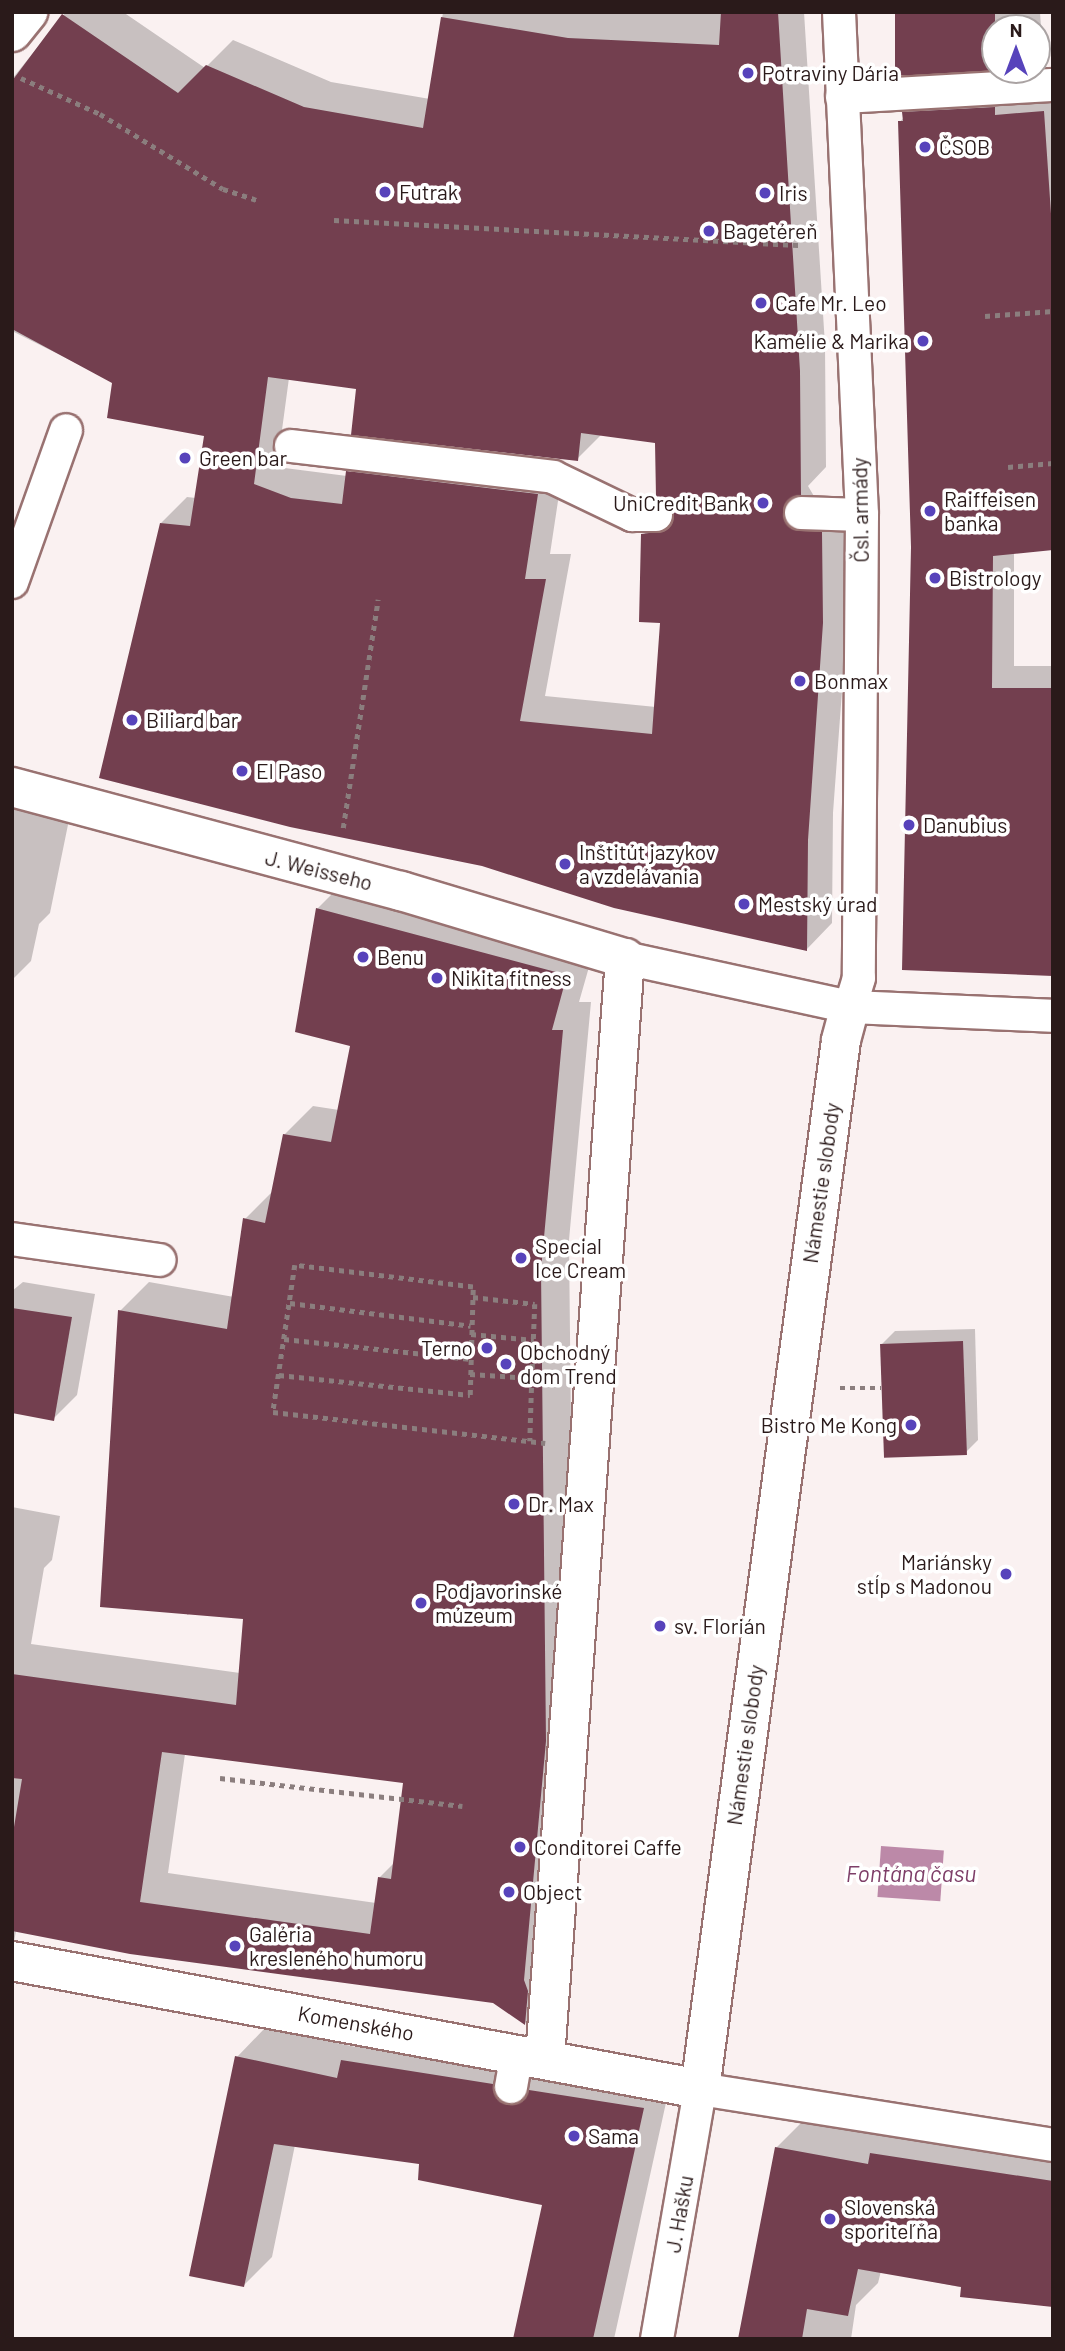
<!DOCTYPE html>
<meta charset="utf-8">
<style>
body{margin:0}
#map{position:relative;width:1065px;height:2351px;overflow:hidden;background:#faf1f1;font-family:Barlow,sans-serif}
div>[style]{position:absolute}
.water>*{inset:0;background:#bc89a8;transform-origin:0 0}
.shadow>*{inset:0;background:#0003}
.building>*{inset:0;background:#733f4f;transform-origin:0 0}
.path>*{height:4.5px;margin-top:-2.25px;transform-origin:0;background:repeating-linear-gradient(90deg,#8b7e7e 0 5px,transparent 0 10px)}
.roads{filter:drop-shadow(2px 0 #997271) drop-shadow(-2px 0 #997271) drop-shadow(0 2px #997271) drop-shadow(0 -2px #997271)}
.lane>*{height:32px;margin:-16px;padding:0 16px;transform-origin:16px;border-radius:16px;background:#fff}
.street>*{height:38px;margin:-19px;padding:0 19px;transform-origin:19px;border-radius:19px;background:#fff}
.dots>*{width:19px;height:19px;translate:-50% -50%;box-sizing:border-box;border:4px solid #fff;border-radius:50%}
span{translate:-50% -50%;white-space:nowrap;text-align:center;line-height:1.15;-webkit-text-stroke:7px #fff;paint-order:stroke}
.poi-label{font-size:21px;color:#2a1a1a}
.left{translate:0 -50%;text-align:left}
.right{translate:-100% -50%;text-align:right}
.street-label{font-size:21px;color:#2a1a1a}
.water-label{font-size:23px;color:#7e3e68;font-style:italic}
.frame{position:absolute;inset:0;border:14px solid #2a1a1a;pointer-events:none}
.north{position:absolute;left:981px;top:14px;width:70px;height:70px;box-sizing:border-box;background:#fff;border:2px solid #aaa3a3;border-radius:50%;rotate:0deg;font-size:19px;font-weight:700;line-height:28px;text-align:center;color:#2a1a1a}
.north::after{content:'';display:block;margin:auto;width:24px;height:32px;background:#5743bb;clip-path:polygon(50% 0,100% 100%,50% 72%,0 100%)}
</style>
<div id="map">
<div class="water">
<div style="left:881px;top:1846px;width:63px;height:51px;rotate:4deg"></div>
</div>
<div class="shadow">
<div style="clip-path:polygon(evenodd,66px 12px,123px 12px,205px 68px,233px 40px,331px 82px,430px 99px,443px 12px,804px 12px,825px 345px,826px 467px,808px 486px,818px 503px,847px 507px,849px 596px,833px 813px,832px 923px,807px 949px,161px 523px,187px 497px,196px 498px,206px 435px,114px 382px,12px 331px,12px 79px,66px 12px,289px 378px,358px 388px,577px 459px,602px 434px,656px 442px,674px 508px,643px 535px,662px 622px,656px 707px,545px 696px,571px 554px,550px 554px,563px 468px,374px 446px,347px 476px,277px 467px,289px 378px)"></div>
<div style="clip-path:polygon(896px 12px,1040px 12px,1042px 42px,1037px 47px,1037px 28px,995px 28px,995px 68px)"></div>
<div style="clip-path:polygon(926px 90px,1053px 91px,1053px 548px,1014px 552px,1014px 666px,1053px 666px,1053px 974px,912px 547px,900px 122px)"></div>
<div style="clip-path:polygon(12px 791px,71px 810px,50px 913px,39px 924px,31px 961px,12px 980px)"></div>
<div style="clip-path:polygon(evenodd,346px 880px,595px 946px,579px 1002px,591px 1002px,569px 1240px,574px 1711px,554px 1994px,525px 2023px,494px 2001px,16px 1931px,12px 1952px,12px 1507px,60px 1516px,52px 1560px,44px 1568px,31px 1644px,240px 1673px,244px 1617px,120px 1311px,149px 1282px,234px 1297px,245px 1219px,273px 1191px,284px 1135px,313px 1106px,339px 1110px,352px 1045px,317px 909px,346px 880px,185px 1754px,405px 1781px,395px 1862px,379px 1878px,376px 1903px,168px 1873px,185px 1754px)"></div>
<div style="clip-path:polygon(23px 1282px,95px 1294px,77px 1395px,53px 1419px,12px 1412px,12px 1291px)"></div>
<div style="clip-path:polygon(975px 1329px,978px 1440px,965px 1453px,882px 1344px,895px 1331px)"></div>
<div style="clip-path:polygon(265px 2028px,356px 2047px,371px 2032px,671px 2080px,614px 2339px,514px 2339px,544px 2204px,421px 2163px,295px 2145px,272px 2257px,243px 2286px,237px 2057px)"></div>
<div style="clip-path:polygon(807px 2117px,1053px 2148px,1053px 2306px,881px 2271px,878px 2283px,856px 2305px,851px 2339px,741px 2339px,776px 2148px)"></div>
</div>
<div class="building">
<div style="clip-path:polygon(evenodd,721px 12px,778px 12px,800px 371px,801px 495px,786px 503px,783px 513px,792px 529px,822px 532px,823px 623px,808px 840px,807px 951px,614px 908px,482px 866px,290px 827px,99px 778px,160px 523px,190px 526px,204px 436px,107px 418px,112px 383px,12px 329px,12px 81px,62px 14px,178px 93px,206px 65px,304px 107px,423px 128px,441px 17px,568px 38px,719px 45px,721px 12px,268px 377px,356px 389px,351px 435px,578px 461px,581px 433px,655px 443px,656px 497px,671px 505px,674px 516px,665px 531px,641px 534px,639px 622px,660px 623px,652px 734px,520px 721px,546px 579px,525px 579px,538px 494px,346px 471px,342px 504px,291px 498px,254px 484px,268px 377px)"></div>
<div style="left:895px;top:12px;width:100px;height:63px"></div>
<div style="clip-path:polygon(995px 107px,995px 115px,1044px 111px,1053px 243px,1053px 550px,993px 556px,992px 688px,1053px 688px,1053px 976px,902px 970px,911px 547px,898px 121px,903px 121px,902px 112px)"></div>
<div style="clip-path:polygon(evenodd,316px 908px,567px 975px,552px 1030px,563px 1030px,541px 1270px,546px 1741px,524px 1980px,528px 1991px,525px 2025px,493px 2003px,130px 1954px,12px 1931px,12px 1839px,22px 1779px,12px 1778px,12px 1674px,236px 1705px,243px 1619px,100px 1607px,118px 1310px,227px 1329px,243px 1218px,265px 1223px,283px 1134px,331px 1142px,350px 1046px,295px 1032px,316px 908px,162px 1752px,403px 1783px,391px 1879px,378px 1877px,370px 1934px,140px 1902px,162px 1752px)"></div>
<div style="clip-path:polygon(12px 1308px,72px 1317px,54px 1421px,12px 1413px)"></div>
<div style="left:963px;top:1341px;width:114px;height:83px;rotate:88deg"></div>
<div style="clip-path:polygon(235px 2056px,337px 2078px,341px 2060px,493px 2084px,499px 2101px,508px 2105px,525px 2099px,529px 2090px,644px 2108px,593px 2339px,513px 2339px,542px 2205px,418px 2180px,419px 2164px,274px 2144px,244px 2287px,189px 2276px)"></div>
<div style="clip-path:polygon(775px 2147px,868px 2164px,870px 2153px,1053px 2181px,1053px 2307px,960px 2297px,961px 2287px,858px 2269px,848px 2316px,807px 2309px,802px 2339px,738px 2339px)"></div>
</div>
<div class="path">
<div style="left:21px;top:78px;width:87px;rotate:24.5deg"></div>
<div style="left:100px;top:114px;width:144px;rotate:31.4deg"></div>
<div style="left:223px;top:189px;width:35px;rotate:18deg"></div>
<div style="left:334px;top:220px;width:469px;rotate:3.1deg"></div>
<div style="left:985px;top:316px;width:68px;rotate:-4.2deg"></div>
<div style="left:1008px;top:467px;width:45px;rotate:-5.1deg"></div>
<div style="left:343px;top:828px;width:231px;rotate:-81.3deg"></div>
<div style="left:473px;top:1297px;width:62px;rotate:6.4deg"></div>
<div style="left:535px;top:1304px;width:74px;rotate:92.3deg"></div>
<div style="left:290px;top:1303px;width:182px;rotate:7.2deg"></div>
<div style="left:471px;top:1334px;width:63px;rotate:5.4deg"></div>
<div style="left:284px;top:1339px;width:188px;rotate:6.1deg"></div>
<div style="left:470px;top:1374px;width:62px;rotate:3.7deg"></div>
<div style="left:532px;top:1378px;width:63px;rotate:91.8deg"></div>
<div style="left:279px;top:1375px;width:192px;rotate:6deg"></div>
<div style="left:470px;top:1395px;width:108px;rotate:-88.4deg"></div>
<div style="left:473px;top:1287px;width:179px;rotate:-173deg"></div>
<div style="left:295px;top:1265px;width:149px;rotate:98.5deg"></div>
<div style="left:273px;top:1412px;width:274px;rotate:6.5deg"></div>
<div style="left:840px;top:1388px;width:41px"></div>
<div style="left:220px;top:1778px;width:244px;rotate:6.6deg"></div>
</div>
<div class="roads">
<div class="lane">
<div style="left:839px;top:12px;width:504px;rotate:87.38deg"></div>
<div style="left:862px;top:515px;width:463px;rotate:90.4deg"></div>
<div style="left:859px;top:978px;width:30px;rotate:107deg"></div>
<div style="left:842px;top:97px;width:211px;rotate:-3.3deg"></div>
<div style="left:291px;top:446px;width:264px;rotate:6.7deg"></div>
<div style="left:553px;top:477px;width:88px;rotate:25.7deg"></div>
<div style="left:632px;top:515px;width:24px"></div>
<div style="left:801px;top:513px;width:61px;rotate:1.9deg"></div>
<div style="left:12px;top:582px;width:161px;rotate:-70.4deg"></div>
<div style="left:625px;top:958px;width:230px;rotate:12.3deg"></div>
<div style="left:850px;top:1007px;width:203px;rotate:2.5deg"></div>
<div style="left:12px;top:1239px;width:149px;rotate:8.1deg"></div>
<div style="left:511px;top:2087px;width:35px;rotate:-80deg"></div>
<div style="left:657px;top:2339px;width:254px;rotate:-80.2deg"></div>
<div style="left:700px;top:2089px;width:357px;rotate:9deg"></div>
</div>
<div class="street">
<div style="left:12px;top:32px;width:26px;rotate:-51deg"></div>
<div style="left:12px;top:787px;width:403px;rotate:15deg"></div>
<div style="left:401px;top:891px;width:234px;rotate:16.7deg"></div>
<div style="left:625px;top:958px;width:1102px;rotate:94.16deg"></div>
<div style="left:12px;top:1961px;width:700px;rotate:10.54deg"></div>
<div style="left:700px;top:2089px;width:1058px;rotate:-82.34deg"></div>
<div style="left:841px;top:1040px;width:34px;rotate:-75deg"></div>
</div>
</div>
<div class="dots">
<div style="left:748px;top:73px;background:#5743bb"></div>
<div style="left:925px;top:147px;background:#5743bb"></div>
<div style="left:385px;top:192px;background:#5743bb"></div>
<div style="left:765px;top:193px;background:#5743bb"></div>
<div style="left:709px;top:231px;background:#5743bb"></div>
<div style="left:761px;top:303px;background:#5743bb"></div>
<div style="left:923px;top:341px;background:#5743bb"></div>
<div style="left:185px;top:458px;background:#5743bb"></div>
<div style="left:763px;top:503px;background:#5743bb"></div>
<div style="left:930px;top:511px;background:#5743bb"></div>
<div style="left:935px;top:578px;background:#5743bb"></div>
<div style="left:800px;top:681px;background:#5743bb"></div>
<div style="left:132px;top:720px;background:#5743bb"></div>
<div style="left:242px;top:771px;background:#5743bb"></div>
<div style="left:909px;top:825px;background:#5743bb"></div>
<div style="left:565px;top:864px;background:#5743bb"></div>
<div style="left:744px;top:904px;background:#5743bb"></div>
<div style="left:363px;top:957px;background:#5743bb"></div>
<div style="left:437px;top:978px;background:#5743bb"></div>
<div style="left:521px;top:1258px;background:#5743bb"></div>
<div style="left:487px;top:1348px;background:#5743bb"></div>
<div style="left:506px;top:1364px;background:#5743bb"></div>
<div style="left:911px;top:1425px;background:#5743bb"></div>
<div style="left:514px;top:1504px;background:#5743bb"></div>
<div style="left:1006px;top:1574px;background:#5743bb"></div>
<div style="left:421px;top:1603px;background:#5743bb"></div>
<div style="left:660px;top:1626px;background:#5743bb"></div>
<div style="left:520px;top:1847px;background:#5743bb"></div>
<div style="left:509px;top:1892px;background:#5743bb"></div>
<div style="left:235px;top:1946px;background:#5743bb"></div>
<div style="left:574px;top:2136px;background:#5743bb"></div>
<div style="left:830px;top:2219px;background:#5743bb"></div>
</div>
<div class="poi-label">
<span class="left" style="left:762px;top:73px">Potraviny Dária</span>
<span class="left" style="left:939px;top:147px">ČSOB</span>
<span class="left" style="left:399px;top:192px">Futrak</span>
<span class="left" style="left:779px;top:193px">Iris</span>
<span class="left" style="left:723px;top:231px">Bagetéreň</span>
<span class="left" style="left:775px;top:303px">Cafe Mr. Leo</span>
<span class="right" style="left:909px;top:341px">Kamélie &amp; Marika</span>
<span class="left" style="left:199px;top:458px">Green bar</span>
<span class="left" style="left:944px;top:511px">Raiffeisen<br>banka</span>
<span class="right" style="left:749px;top:503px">UniCredit Bank</span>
<span class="left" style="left:949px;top:578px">Bistrology</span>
<span class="left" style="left:814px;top:681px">Bonmax</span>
<span class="left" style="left:146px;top:720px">Biliard bar</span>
<span class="left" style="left:256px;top:771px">El Paso</span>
<span class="left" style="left:923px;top:825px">Danubius</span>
<span class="left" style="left:579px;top:864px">Inštitút jazykov<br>a vzdelávania</span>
<span class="left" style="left:758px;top:904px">Mestský úrad</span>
<span class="left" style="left:377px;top:957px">Benu</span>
<span class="left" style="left:451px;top:978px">Nikita fitness</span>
<span class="left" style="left:535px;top:1258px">Special<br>Ice Cream</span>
<span class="right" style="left:473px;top:1348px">Terno</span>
<span class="left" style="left:520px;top:1364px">Obchodný<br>dom Trend</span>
<span class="right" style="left:897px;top:1425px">Bistro Me Kong</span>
<span class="left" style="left:528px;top:1504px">Dr. Max</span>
<span class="right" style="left:992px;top:1574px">Mariánsky<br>stĺp s Madonou</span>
<span class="left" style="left:435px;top:1603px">Podjavorinské<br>múzeum</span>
<span class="left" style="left:674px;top:1626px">sv. Florián</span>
<span class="left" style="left:534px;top:1847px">Conditorei Caffe</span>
<span class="left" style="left:523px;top:1892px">Object</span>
<span class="left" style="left:249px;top:1946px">Galéria<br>kresleného humoru</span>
<span class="left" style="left:588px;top:2136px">Sama</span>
<span class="left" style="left:844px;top:2219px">Slovenská<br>sporiteľňa</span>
</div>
<div class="street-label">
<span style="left:860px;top:510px;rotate:-91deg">Čsl. armády</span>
<span style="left:319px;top:870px;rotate:14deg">J. Weisseho</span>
<span style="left:821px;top:1183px;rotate:-82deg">Námestie slobody</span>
<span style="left:745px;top:1745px;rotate:-82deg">Námestie slobody</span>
<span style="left:356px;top:2023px;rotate:10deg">Komenského</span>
<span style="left:679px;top:2214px;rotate:-80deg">J. Hašku</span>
</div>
<div class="water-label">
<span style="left:911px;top:1873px">Fontána času</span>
</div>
<div class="frame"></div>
<div class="north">N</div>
</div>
